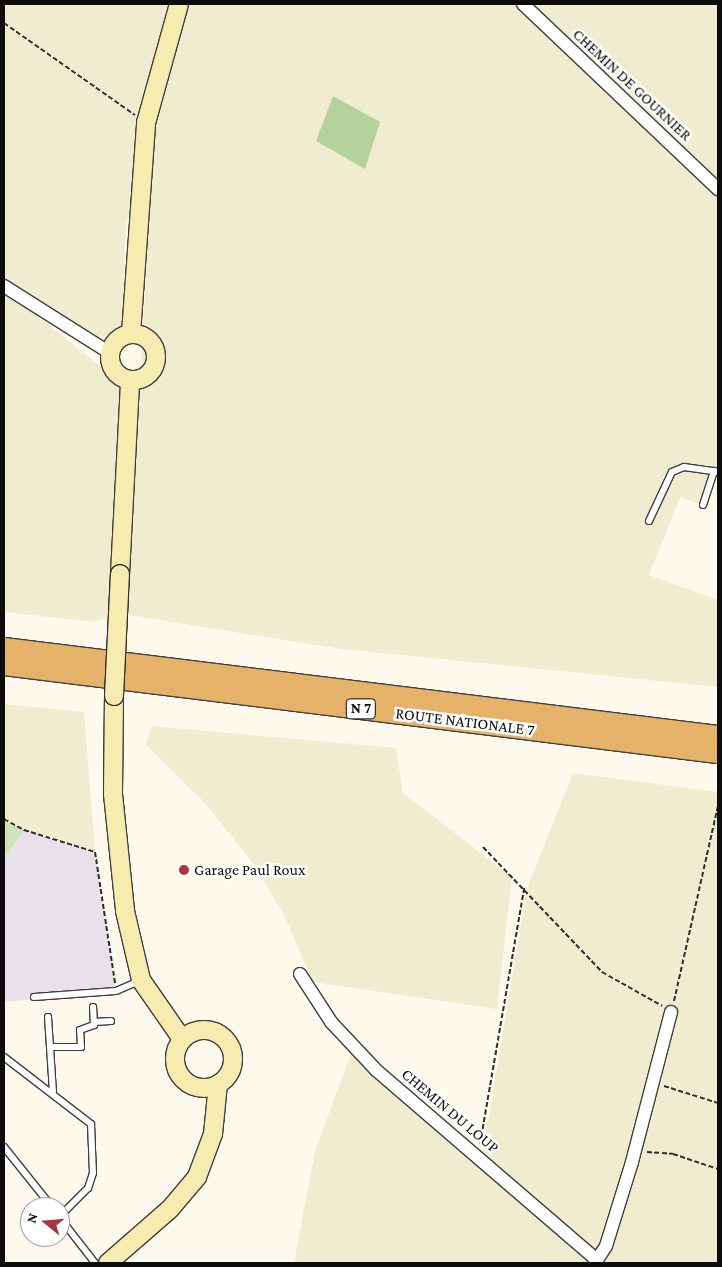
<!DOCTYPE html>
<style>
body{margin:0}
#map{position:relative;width:722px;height:1267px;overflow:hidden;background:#fdf9ed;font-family:"Crimson Pro",serif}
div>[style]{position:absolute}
.industrial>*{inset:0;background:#e9e1ea}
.farmland>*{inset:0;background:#f0ecd0}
.green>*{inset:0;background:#d1e3bb}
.forest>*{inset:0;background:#b6d29c}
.path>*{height:2px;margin-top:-1px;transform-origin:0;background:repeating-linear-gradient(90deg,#2e2e2e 0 5px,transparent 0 7.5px)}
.roads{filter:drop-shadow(1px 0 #3f3f3f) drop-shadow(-1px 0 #3f3f3f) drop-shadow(0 1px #3f3f3f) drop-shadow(0 -1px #3f3f3f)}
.service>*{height:6px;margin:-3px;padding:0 3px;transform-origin:3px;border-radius:3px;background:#fff}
.minor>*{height:12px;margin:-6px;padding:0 6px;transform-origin:6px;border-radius:6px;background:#fff}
.secondary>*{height:18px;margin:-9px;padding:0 9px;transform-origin:9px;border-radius:9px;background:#f6ecaf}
.secondary>.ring{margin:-9px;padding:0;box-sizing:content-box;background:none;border:18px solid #f6ecaf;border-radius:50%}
.trunk>*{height:20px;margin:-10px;padding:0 10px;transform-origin:10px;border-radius:10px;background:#e6b26a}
.bridges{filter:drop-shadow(1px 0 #2e2e2e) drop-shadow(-1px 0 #2e2e2e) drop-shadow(0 1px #2e2e2e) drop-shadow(0 -1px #2e2e2e)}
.secondary-bridge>*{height:18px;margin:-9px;padding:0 9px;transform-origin:9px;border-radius:9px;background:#f6ecaf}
.dots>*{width:14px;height:14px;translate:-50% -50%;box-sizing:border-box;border:2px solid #fff;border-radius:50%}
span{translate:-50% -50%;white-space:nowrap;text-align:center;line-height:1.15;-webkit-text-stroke:5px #fff;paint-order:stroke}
.shield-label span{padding:1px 4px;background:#fff;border:1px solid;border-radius:4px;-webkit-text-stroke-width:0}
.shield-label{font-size:15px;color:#0c0c0c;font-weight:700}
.street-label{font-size:16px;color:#0c0c0c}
.poi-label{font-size:16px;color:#0c0c0c}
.left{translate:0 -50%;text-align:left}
.frame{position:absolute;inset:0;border:5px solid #0c0c0c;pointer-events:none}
.north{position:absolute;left:20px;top:1197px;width:50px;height:50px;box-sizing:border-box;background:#fff;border:1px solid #9e9e9e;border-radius:50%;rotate:287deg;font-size:14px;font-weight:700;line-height:20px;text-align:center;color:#0c0c0c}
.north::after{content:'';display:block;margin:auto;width:18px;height:22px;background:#ac343d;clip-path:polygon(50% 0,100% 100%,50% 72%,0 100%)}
</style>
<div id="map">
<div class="industrial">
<div style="clip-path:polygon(24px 830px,95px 852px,116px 991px,4px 1002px,4px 859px)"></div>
</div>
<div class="farmland">
<div style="clip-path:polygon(4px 4px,718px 4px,718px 472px,714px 471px,703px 505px,680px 497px,649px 575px,718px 600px,718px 687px,341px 649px,128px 615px,149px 216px,146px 126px,126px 226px,122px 323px,111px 336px,98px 337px,4px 285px)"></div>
<div style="clip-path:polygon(4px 289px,120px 382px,108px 617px,94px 622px,4px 612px)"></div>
<div style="clip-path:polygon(4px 704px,84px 712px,95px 852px,24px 830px,4px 819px)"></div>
<div style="clip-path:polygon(152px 726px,396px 748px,403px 793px,512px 877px,497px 1009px,313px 982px,284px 915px,256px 867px,204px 802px,146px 745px)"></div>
<div style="clip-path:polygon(573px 773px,718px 792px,718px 1263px,294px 1263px,315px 1151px,352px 1051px,481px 1164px,527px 888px)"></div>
</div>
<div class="green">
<div style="clip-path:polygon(4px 819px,24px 830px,4px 859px)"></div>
</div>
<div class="forest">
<div style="clip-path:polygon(333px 96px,380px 122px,365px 169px,316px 141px)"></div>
</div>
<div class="path">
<div style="left:4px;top:23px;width:160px;rotate:35.1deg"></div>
<div style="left:4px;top:819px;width:23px;rotate:29deg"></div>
<div style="left:24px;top:830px;width:74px;rotate:17.2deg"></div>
<div style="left:95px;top:852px;width:133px;rotate:81.3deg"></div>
<div style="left:483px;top:847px;width:173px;rotate:46.4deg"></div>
<div style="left:602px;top:972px;width:69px;rotate:29.5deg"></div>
<div style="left:674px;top:1001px;width:200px;rotate:-77.3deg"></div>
<div style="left:664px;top:1086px;width:57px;rotate:17.5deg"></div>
<div style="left:480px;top:1144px;width:260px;rotate:-80.2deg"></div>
<div style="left:647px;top:1152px;width:26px;rotate:4deg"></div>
<div style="left:673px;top:1154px;width:47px;rotate:18.4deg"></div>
</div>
<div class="roads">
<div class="service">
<div style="left:703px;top:505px;width:36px;rotate:-72deg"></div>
<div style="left:649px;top:521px;width:54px;rotate:-64.9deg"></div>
<div style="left:672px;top:472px;width:13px;rotate:-23deg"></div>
<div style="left:684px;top:467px;width:34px;rotate:8deg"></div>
<div style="left:34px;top:997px;width:82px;rotate:-4.2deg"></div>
<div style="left:116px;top:991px;width:26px;rotate:-23deg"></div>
<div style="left:48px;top:1017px;width:75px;rotate:86.2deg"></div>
<div style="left:94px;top:1022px;width:17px;rotate:-3deg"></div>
<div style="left:50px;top:1047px;width:31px"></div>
<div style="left:81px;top:1047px;width:17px;rotate:-93deg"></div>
<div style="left:80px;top:1030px;width:15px;rotate:-20deg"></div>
<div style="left:94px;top:1025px;width:18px;rotate:-93deg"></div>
<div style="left:4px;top:1057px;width:110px;rotate:37.6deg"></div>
<div style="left:91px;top:1124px;width:49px;rotate:87.7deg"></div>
<div style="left:93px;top:1173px;width:16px;rotate:108deg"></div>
<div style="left:88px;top:1188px;width:40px;rotate:135deg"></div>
<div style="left:4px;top:1147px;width:77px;rotate:51.3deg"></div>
<div style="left:60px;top:1218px;width:57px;rotate:52.1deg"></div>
</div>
<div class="minor">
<div style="left:523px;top:4px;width:269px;rotate:43.5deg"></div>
<div style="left:4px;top:286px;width:125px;rotate:32.3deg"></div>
<div style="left:300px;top:974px;width:57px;rotate:57.1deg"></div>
<div style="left:331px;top:1022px;width:66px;rotate:46.8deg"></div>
<div style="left:376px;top:1070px;width:290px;rotate:40.7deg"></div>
<div style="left:595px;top:1263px;width:20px;rotate:-57deg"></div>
<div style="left:606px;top:1246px;width:88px;rotate:-72.8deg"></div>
<div style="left:632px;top:1162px;width:155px;rotate:-75.4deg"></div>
</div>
<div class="secondary">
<div style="left:131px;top:334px;width:212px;rotate:-85.9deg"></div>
<div style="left:146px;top:123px;width:123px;rotate:-74.5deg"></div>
<div class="ring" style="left:110px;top:334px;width:28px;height:28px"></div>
<div style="left:120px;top:574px;width:194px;rotate:-87deg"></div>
<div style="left:114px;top:696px;width:98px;rotate:90.6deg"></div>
<div style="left:113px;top:794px;width:118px;rotate:84.1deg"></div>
<div style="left:125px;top:911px;width:71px;rotate:76.9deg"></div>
<div style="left:141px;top:980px;width:72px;rotate:55.2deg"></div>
<div class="ring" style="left:175px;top:1030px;width:40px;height:40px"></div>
<div style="left:108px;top:1263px;width:82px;rotate:-41.1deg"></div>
<div style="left:170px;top:1209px;width:42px;rotate:-49.8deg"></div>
<div style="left:197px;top:1177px;width:46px;rotate:-69.6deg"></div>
<div style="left:213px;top:1134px;width:50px;rotate:-84.3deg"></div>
</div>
<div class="trunk">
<div style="left:4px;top:648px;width:719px;rotate:7.03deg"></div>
<div style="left:4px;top:665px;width:719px;rotate:7.03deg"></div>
</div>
</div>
<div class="bridges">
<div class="secondary-bridge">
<div style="left:114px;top:696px;width:122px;rotate:-87.2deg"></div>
</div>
</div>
<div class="dots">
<div style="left:184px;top:870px;background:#ac343d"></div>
</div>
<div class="shield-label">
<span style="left:361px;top:709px">N 7</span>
</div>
<div class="street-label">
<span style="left:632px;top:85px;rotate:43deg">CHEMIN DE GOURNIER</span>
<span style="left:465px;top:722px;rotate:7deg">ROUTE NATIONALE 7</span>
<span style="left:450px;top:1111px;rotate:40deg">CHEMIN DU LOUP</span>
</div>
<div class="poi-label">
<span class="left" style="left:194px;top:870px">Garage Paul Roux</span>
</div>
<div class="frame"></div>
<div class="north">N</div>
</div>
